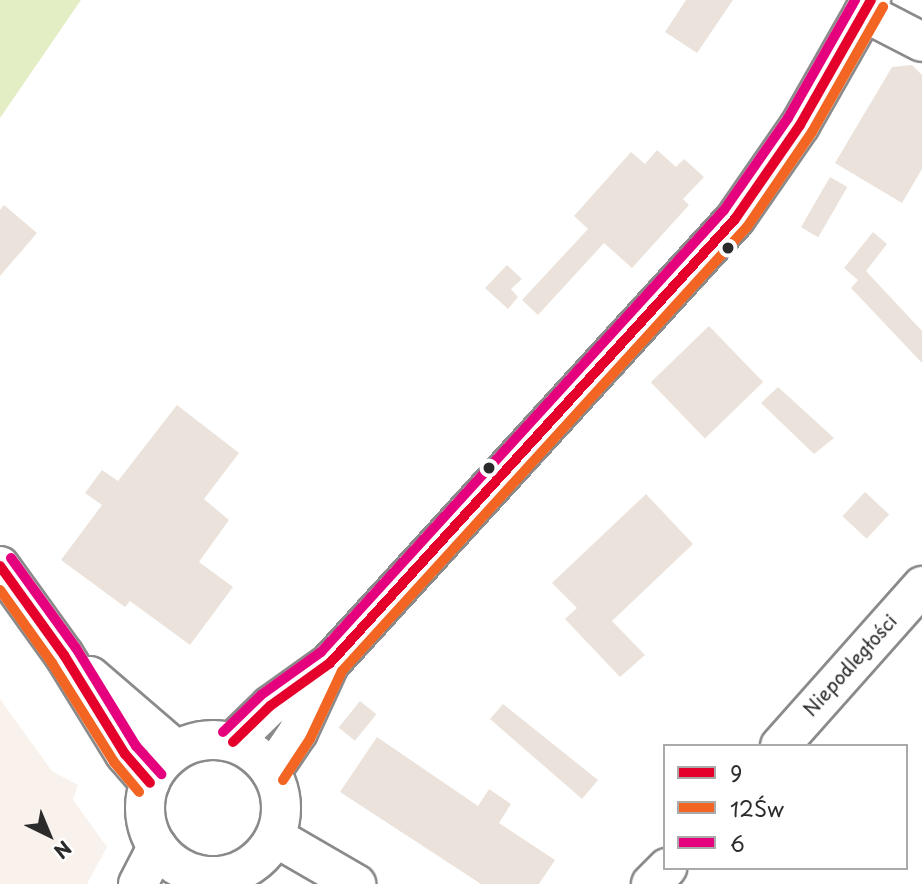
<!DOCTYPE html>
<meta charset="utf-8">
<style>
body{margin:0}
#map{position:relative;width:922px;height:884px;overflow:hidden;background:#fff;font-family:"Playpen Sans",sans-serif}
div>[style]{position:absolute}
.built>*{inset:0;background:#f9f2ec}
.green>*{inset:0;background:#e4eec4}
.building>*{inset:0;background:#ebe3db;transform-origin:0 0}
.roads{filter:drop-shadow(2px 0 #8a8a8a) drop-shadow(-2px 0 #8a8a8a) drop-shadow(0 2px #8a8a8a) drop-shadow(0 -2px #8a8a8a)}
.minor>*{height:38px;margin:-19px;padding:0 19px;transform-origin:19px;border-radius:19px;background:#fff}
.tertiary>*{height:38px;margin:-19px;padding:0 19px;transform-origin:19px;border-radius:19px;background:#fff}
.tertiary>.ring{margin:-19px;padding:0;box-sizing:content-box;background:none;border:38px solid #fff;border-radius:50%}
.bus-1>*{height:10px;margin:-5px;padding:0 5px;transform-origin:5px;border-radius:5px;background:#e4002b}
.bus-2>*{height:10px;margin:-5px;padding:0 5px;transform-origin:5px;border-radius:5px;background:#f26522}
.bus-3>*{height:10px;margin:-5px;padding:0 5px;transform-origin:5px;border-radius:5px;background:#e5007d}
.dots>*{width:19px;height:19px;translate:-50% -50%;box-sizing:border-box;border:4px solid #fff;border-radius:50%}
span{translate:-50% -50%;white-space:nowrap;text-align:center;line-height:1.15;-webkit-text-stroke:5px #fff;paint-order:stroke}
.street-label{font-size:19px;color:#2b2b2b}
.legend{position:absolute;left:663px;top:744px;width:245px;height:126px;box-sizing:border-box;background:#fff;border:2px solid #aaa;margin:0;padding:9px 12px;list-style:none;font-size:21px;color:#2b2b2b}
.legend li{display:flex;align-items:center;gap:14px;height:35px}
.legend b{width:35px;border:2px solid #aaa}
.north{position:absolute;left:14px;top:800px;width:70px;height:70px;-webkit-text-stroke:5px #fff;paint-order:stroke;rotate:137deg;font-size:19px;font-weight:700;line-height:28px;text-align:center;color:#2b2b2b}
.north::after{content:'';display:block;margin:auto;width:24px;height:32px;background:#2b2b2b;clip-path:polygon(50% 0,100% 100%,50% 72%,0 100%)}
</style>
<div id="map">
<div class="built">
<div style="clip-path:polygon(0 699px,52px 771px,78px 785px,73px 800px,107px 847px,87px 884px,0 884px)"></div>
</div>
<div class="green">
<div style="clip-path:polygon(0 0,81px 0,0 118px)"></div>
</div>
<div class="building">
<div style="clip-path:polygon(686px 0,733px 0,697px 53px,665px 32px)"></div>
<div style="clip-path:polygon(912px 65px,922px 75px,922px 169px,902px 203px,835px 163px,892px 67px)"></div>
<div style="clip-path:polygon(657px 150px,676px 167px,684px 159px,704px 177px,683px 199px,689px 205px,632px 268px,604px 243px,538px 315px,522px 300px,588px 229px,574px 216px,631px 152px,645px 164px)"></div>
<div style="left:830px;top:177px;width:20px;height:58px;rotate:30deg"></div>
<div style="clip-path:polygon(4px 205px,37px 233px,0 276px,0 210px)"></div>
<div style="clip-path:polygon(873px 232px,887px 244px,866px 271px,922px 331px,922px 363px,851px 288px,858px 280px,844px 268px)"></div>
<div style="clip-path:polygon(507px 265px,522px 279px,511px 289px,518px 297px,508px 309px,485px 288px)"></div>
<div style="left:709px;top:326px;width:78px;height:81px;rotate:46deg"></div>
<div style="clip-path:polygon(778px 387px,834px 438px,814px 454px,761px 403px)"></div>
<div style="clip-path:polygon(177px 405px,239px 453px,204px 499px,229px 520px,199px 562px,233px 587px,190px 645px,130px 601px,125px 607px,61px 560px,102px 505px,85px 493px,102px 470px,118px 481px)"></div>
<div style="left:865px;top:492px;width:33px;height:33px;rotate:43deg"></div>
<div style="clip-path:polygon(646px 494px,693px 544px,612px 621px,645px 655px,620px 677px,565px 619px,577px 608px,552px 583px)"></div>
<div style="left:360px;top:701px;width:21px;height:34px;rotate:39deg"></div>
<div style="clip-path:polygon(503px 704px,598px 780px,582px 799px,490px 719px)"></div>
<div style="clip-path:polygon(377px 737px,478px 806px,489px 789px,511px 804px,499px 823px,555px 860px,539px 884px,481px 884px,340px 792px)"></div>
</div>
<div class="roads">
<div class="minor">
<div style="left:864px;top:12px;width:65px;rotate:27.3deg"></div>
<div style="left:780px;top:746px;width:214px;rotate:-48.4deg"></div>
<div style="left:275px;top:837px;width:94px;rotate:30.1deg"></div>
<div style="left:651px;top:884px;width:23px;rotate:-45deg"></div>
</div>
<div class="tertiary">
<div style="left:0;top:566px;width:110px;rotate:54.3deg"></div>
<div style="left:64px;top:655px;width:116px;rotate:58.4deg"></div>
<div style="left:125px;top:754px;width:38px;rotate:49deg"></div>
<div style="left:90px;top:676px;width:113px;rotate:40.7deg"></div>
<div class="ring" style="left:145px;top:740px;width:98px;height:98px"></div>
<div style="left:233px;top:742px;width:52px;rotate:-44.2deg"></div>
<div style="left:270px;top:706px;width:74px;rotate:-35.6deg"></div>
<div style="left:330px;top:663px;width:601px;rotate:-47.63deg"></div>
<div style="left:735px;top:219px;width:114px;rotate:-55.3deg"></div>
<div style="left:800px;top:125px;width:144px;rotate:-60.4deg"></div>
<div style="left:271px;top:772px;width:48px;rotate:-56deg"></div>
<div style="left:298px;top:732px;width:74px;rotate:-65.2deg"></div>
<div style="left:138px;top:884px;width:42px;rotate:-62.8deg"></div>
</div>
</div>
<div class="bus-1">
<div style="left:0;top:566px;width:110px;rotate:54.3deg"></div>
<div style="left:64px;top:655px;width:116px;rotate:58.4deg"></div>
<div style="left:125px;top:754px;width:38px;rotate:49deg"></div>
<div style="left:233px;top:742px;width:52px;rotate:-44.2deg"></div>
<div style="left:270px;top:706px;width:74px;rotate:-35.6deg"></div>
<div style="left:330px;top:663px;width:601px;rotate:-47.63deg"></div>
<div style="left:735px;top:219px;width:114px;rotate:-55.3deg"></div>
<div style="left:800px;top:125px;width:144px;rotate:-60.4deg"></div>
</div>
<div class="bus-2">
<div style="left:0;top:590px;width:90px;rotate:54.5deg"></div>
<div style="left:52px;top:663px;width:117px;rotate:57.9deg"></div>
<div style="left:114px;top:762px;width:39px;rotate:50deg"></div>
<div style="left:283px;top:780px;width:49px;rotate:-56.6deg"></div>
<div style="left:310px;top:739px;width:75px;rotate:-64.8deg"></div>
<div style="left:342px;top:671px;width:601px;rotate:-47.63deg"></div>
<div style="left:747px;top:227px;width:115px;rotate:-55.6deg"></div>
<div style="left:812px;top:132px;width:144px;rotate:-60.4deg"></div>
</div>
<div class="bus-3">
<div style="left:11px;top:558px;width:111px;rotate:54.2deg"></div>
<div style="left:76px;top:648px;width:115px;rotate:58.5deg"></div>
<div style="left:136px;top:746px;width:38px;rotate:48deg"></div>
<div style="left:223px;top:732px;width:53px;rotate:-44.2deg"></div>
<div style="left:261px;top:695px;width:74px;rotate:-35.6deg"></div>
<div style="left:321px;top:652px;width:598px;rotate:-47.64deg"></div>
<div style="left:724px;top:210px;width:112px;rotate:-55.2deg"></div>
<div style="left:788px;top:118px;width:136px;rotate:-60.4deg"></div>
</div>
<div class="dots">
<div style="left:728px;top:248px;background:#2b2b2b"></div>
<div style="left:489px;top:468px;background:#2b2b2b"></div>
</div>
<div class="street-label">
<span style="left:850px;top:665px;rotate:-48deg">Niepodległości</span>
</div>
<ul class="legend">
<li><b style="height:9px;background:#e4002b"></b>9</li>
<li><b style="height:9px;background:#f26522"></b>12Św</li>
<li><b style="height:9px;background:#e5007d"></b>6</li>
</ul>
<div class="north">N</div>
</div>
